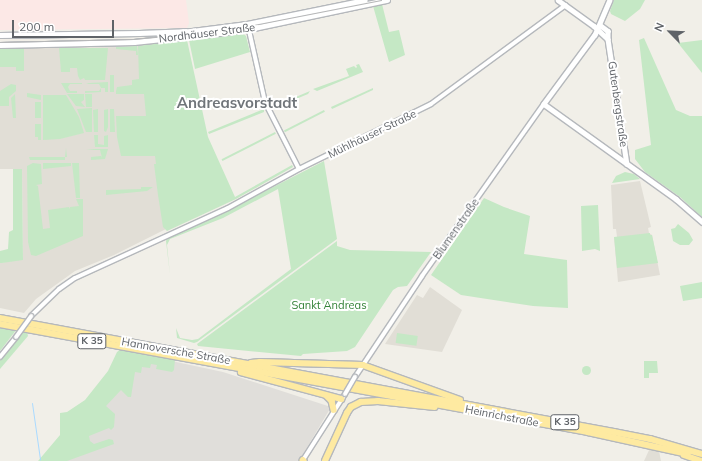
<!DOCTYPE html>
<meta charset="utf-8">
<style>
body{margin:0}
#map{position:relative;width:702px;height:461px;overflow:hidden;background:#f1efe8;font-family:Mulish,sans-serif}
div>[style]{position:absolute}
.industrial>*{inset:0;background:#e0deda}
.education>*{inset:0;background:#e1ded6}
.medical>*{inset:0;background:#fce8e6}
.green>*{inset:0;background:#c5e8c5;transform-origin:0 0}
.round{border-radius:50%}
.stream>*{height:1px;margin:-0.5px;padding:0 0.5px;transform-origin:0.5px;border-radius:0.5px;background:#aadaff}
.roads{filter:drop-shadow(1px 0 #b5b8bc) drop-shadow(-1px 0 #b5b8bc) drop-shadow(0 1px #b5b8bc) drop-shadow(0 -1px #b5b8bc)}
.tertiary>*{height:4px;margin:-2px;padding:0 2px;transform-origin:2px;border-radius:2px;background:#fff}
.secondary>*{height:4.5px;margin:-2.25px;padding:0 2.25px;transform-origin:2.25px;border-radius:2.25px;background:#fff}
.trunk>*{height:5.5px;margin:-2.75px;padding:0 2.75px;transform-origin:2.75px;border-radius:2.75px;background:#feeaa1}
.tram>*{height:1px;margin:-0.5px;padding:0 0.5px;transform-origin:0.5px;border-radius:0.5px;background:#b6b7b8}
.bridges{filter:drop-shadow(1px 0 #b5b8bc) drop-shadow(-1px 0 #b5b8bc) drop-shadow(0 1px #b5b8bc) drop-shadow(0 -1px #b5b8bc)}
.tertiary-bridge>*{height:4px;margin:-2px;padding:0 2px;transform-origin:2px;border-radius:2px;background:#fff}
span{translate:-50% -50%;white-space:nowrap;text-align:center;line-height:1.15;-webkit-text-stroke:4px #fff;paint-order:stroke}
.shield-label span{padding:1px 3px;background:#fff;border:1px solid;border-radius:3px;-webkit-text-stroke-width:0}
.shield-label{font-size:10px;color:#5f6368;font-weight:700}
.street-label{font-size:11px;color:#5f6368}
.park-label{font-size:11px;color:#348238}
.district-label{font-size:15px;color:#70757a;font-weight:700}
.north{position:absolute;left:650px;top:12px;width:40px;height:40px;-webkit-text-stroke:3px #fff;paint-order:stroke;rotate:294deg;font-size:11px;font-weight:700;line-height:16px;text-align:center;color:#5f6368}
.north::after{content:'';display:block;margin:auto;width:14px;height:18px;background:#5f6368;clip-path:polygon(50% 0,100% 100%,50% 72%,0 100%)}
.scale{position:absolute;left:12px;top:20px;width:102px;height:18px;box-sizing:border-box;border:2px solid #5f6368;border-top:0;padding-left:5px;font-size:12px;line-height:14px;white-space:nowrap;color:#5f6368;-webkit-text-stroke:3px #fff;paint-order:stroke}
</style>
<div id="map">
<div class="industrial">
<div style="clip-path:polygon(120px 350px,223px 372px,331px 407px,299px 461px,60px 461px,112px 370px)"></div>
</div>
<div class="education">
<div style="clip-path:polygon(187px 40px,166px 229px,114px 255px,75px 271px,36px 299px,24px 313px,0 308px,0 263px,23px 259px,22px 169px,0 169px,0 48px,130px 47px)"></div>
<div style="clip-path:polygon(640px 181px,651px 227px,648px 228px,649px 233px,652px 235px,660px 275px,618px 282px,614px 237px,617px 237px,616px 229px,613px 229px,611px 185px)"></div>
<div style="clip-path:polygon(430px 287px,462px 310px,442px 352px,385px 344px,417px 295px,423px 298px)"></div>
<div style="clip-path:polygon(650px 448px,659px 451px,661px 461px,644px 461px)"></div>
</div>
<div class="medical">
<div style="clip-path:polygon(0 0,186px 0,189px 23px,187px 28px,0 30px)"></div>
</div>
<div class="green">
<div style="clip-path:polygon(614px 0,645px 0,640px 9px,625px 21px,611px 14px,610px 11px)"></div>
<div style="clip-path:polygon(382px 4px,389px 32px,399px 30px,405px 55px,389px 62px,373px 6px)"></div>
<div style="clip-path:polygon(242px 33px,246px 36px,250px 52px,195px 69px,189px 40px)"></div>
<div style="clip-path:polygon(644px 38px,676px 110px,690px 116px,702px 116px,702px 217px,680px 197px,645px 172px,635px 159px,635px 150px,651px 145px,639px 40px)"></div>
<div style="clip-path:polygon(187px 40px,208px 137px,235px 197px,292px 165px,293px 167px,236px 199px,167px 231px,163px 227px,158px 195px,154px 164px,156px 164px,155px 156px,121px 156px,117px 137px,116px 116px,146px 116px,144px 94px,116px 94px,116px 91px,117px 87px,132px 85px,132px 80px,139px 79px,138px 46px)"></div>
<div style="clip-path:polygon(702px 40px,702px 73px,678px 43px)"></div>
<div style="clip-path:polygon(137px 46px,138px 55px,136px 55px,136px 51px,116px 49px,116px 47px)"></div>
<div style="clip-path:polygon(0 48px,24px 48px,24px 71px,16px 71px,16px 67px,0 67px)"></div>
<div style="clip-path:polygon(59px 48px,108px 48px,105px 80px,85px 80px,84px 78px,80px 80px,78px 76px,77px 68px,70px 68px,70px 72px,61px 72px)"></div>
<div style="clip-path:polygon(359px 64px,363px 72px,317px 91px,313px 89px,349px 76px,346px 69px,354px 66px,356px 68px,357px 67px,356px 65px)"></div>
<div style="left:110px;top:75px;width:4px;height:17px"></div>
<div style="clip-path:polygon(108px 82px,108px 92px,105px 92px,105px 88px,101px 88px,101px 92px,85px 93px,85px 91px,99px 91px,101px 88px,99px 84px,86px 84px,89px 83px)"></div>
<div style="clip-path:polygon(61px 83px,82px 83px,82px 84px,70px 84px,68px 87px,70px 91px,77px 91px,77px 93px,67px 93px)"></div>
<div style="clip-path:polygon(11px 84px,16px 85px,16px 91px,9px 97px,9px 106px,0 106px,0 91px)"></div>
<div style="clip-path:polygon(373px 88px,373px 90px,332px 109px,331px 107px)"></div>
<div style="clip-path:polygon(310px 91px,308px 94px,272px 109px,272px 107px)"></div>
<div style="clip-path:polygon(27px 93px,41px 95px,41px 100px,27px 97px)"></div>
<div style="clip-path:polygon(15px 94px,16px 118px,13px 118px,11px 98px)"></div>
<div style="clip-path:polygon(67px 94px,84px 94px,84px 100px,81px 102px,85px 107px,76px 106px)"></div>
<div style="clip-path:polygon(85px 94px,92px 94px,92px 107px,86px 107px)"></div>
<div style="clip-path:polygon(43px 95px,66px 95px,79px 117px,84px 133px,60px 139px,43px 140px)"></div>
<div style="left:35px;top:102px;width:6px;height:16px"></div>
<div style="clip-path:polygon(92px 108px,92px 132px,86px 132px,77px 109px)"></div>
<div style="clip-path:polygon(98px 109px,98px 132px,94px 132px,93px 110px)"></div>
<div style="clip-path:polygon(108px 109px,108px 127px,106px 132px,104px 131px,104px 110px)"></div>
<div style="clip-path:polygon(110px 109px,114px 109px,115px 132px,110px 132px)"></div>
<div style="clip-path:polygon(264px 109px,264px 112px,209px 134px,208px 132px)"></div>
<div style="left:324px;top:110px;width:2px;height:45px;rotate:63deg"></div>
<div style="clip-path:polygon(35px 124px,41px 124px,41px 140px,38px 140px,38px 137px,35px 137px)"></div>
<div style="left:275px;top:132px;width:2px;height:60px;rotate:63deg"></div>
<div style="clip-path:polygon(94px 135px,98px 135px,98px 144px,104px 145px,104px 136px,108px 135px,108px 147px,95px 147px)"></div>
<div style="clip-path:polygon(66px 148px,67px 157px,65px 157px,65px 160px,30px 160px,29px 157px,65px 157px)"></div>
<div style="clip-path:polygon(95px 149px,108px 149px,105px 159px,91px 160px,91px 157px,101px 156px,102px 158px,100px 150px,86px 150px)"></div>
<div style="clip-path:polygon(324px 161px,337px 239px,197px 342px,194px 343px,177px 338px,176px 328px,180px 338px,192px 340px,198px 339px,291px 269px,278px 189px,223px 218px,170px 239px,167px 245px,170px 275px,166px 241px,167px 238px,218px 215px)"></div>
<div style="clip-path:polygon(33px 163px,41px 164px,42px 184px,36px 185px,38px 186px,43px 229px,50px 228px,48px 210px,69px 207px,70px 209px,70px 207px,79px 206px,76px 199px,83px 199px,83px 236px,36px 256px,31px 255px,28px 242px,27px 166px)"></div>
<div style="clip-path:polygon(43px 163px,71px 163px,71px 166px,43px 169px)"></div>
<div style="clip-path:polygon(72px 163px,79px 163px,80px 198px,76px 198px)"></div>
<div style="clip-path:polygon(13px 169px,22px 169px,23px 260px,2px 263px,0 263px,0 251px,8px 249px,9px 232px,13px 230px)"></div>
<div style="clip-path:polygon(625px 172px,634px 174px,640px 179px,612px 183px,616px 176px)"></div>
<div style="clip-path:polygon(141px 187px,153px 187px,147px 191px,106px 195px,106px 190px,141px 189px)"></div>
<div style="clip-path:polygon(484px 198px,504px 207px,530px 216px,524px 254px,567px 260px,568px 308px,533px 306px,461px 295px,431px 275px)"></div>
<div style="clip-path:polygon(598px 205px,600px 251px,595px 249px,582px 251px,581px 206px)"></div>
<div style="clip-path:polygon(678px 224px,689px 233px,693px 240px,689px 245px,680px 245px,673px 241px,671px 229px,675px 228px)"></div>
<div style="clip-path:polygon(650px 233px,650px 235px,652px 235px,658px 263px,617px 268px,614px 237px)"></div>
<div style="clip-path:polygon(337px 241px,337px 246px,350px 250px,431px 252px,407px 286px,398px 287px,393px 290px,355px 347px,347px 351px,303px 354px,301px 356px,198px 346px,197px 344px)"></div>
<div style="clip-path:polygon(702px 282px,702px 298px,683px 301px,680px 286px)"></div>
<div style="clip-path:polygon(0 326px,17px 329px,0 351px)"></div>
<div style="clip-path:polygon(24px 331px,27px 332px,28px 336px,0 369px,0 360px)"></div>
<div style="left:397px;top:333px;width:21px;height:10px;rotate:8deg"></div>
<div style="clip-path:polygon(121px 349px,175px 359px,174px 370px,172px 372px,156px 369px,157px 365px,151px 364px,150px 368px,142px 367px,141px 373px,135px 372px,131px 397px,128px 397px,121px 390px,106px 406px,115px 414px,114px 427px,111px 430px,109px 428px,89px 436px,90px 441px,94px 444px,109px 439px,113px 440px,114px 444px,67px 461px,38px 461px,60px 435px,60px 413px,67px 412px,85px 400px,108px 371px,117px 352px)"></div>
<div style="clip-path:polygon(644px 361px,657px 361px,658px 373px,649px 373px,649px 378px,644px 378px)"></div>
<div class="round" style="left:581.5px;top:365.5px;width:9px;height:9px"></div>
</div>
<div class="stream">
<div style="left:32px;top:403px;width:57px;rotate:81.9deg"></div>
</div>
<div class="roads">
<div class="tertiary">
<div style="left:248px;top:26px;width:78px;rotate:77.4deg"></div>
<div style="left:265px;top:102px;width:75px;rotate:63.1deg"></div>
<div style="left:31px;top:316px;width:39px;rotate:-44deg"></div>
<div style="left:59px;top:289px;width:19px;rotate:-35deg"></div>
<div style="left:75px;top:278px;width:168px;rotate:-24.6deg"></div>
<div style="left:228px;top:208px;width:81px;rotate:-28.8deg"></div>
<div style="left:299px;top:169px;width:147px;rotate:-26.2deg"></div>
<div style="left:431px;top:104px;width:167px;rotate:-36.3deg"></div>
<div style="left:0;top:357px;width:26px;rotate:-51deg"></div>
<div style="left:355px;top:377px;width:121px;rotate:-56.4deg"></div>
<div style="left:422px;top:276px;width:211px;rotate:-54.7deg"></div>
<div style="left:303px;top:460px;width:78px;rotate:-57.5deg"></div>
</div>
<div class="secondary">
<div style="left:558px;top:0;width:44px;rotate:35.8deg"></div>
<div style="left:594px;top:26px;width:19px;rotate:43deg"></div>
<div style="left:608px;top:39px;width:126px;rotate:81.4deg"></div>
<div style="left:610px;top:0;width:38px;rotate:113deg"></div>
<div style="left:595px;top:35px;width:86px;rotate:126.5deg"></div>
<div style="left:544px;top:104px;width:163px;rotate:35.7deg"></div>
<div style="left:676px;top:199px;width:35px;rotate:41deg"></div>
<div style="left:600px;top:25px;width:10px;rotate:37deg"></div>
<div style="left:608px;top:31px;width:6px;rotate:90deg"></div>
<div style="left:0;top:35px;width:139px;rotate:-0.8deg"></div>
<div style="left:139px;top:33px;width:53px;rotate:-2.2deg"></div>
<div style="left:192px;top:31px;width:55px;rotate:-7.3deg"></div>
<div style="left:247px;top:24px;width:120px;rotate:-11.5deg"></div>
<div style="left:0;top:45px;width:134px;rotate:-1.3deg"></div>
<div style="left:134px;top:42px;width:85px;rotate:-6deg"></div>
<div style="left:219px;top:33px;width:30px;rotate:-8deg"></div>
<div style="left:249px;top:29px;width:141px;rotate:-11.9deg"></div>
</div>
<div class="trunk">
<div style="left:0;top:318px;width:624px;rotate:10.52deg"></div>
<div style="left:614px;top:432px;width:37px;rotate:11deg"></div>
<div style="left:650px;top:439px;width:54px;rotate:16.1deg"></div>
<div style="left:0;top:324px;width:598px;rotate:10.41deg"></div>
<div style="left:588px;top:432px;width:102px;rotate:12.4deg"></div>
<div style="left:251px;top:363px;width:9px;rotate:-6deg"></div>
<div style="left:260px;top:362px;width:103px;rotate:1.7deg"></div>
<div style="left:363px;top:365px;width:103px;rotate:19.8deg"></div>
<div style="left:241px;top:372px;width:104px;rotate:15.1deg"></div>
<div style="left:327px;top:396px;width:7px;rotate:45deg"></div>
<div style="left:332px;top:401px;width:9px;rotate:77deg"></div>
<div style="left:684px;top:455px;width:18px;rotate:19deg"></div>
<div style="left:303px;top:460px;width:1px;rotate:45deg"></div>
<div style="left:325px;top:461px;width:53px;rotate:-65.4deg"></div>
<div style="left:347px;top:413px;width:7px;rotate:-56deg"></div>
<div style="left:351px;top:407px;width:11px;rotate:-27deg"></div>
<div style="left:361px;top:402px;width:17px;rotate:-3deg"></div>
<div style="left:378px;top:401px;width:57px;rotate:6deg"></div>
</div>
</div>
<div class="tram">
<div style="left:0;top:42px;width:133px;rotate:-1.3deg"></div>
<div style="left:133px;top:39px;width:55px;rotate:-5.2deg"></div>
<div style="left:188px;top:34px;width:40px;rotate:-5.7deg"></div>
<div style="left:228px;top:30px;width:156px;rotate:-11.1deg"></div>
</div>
<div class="bridges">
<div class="tertiary-bridge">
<div style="left:16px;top:337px;width:26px;rotate:-54deg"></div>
<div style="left:345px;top:394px;width:20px;rotate:-60deg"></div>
</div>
</div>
<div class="shield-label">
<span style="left:92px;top:341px">K 35</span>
<span style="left:565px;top:422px">K 35</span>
</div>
<div class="street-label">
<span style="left:207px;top:33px;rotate:-7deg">Nordhäuser Straße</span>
<span style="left:618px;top:104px;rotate:82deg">Gutenbergstraße</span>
<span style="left:372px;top:134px;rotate:-26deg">Mühlhäuser Straße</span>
<span style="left:456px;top:229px;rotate:-55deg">Blumenstraße</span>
<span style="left:176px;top:351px;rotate:10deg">Hannoversche Straße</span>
<span style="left:502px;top:416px;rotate:11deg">Heinrichstraße</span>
</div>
<div class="park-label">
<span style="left:329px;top:305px">Sankt Andreas</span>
</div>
<div class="district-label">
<span style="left:237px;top:103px">Andreasvorstadt</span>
</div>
<div class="north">N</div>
<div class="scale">200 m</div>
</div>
